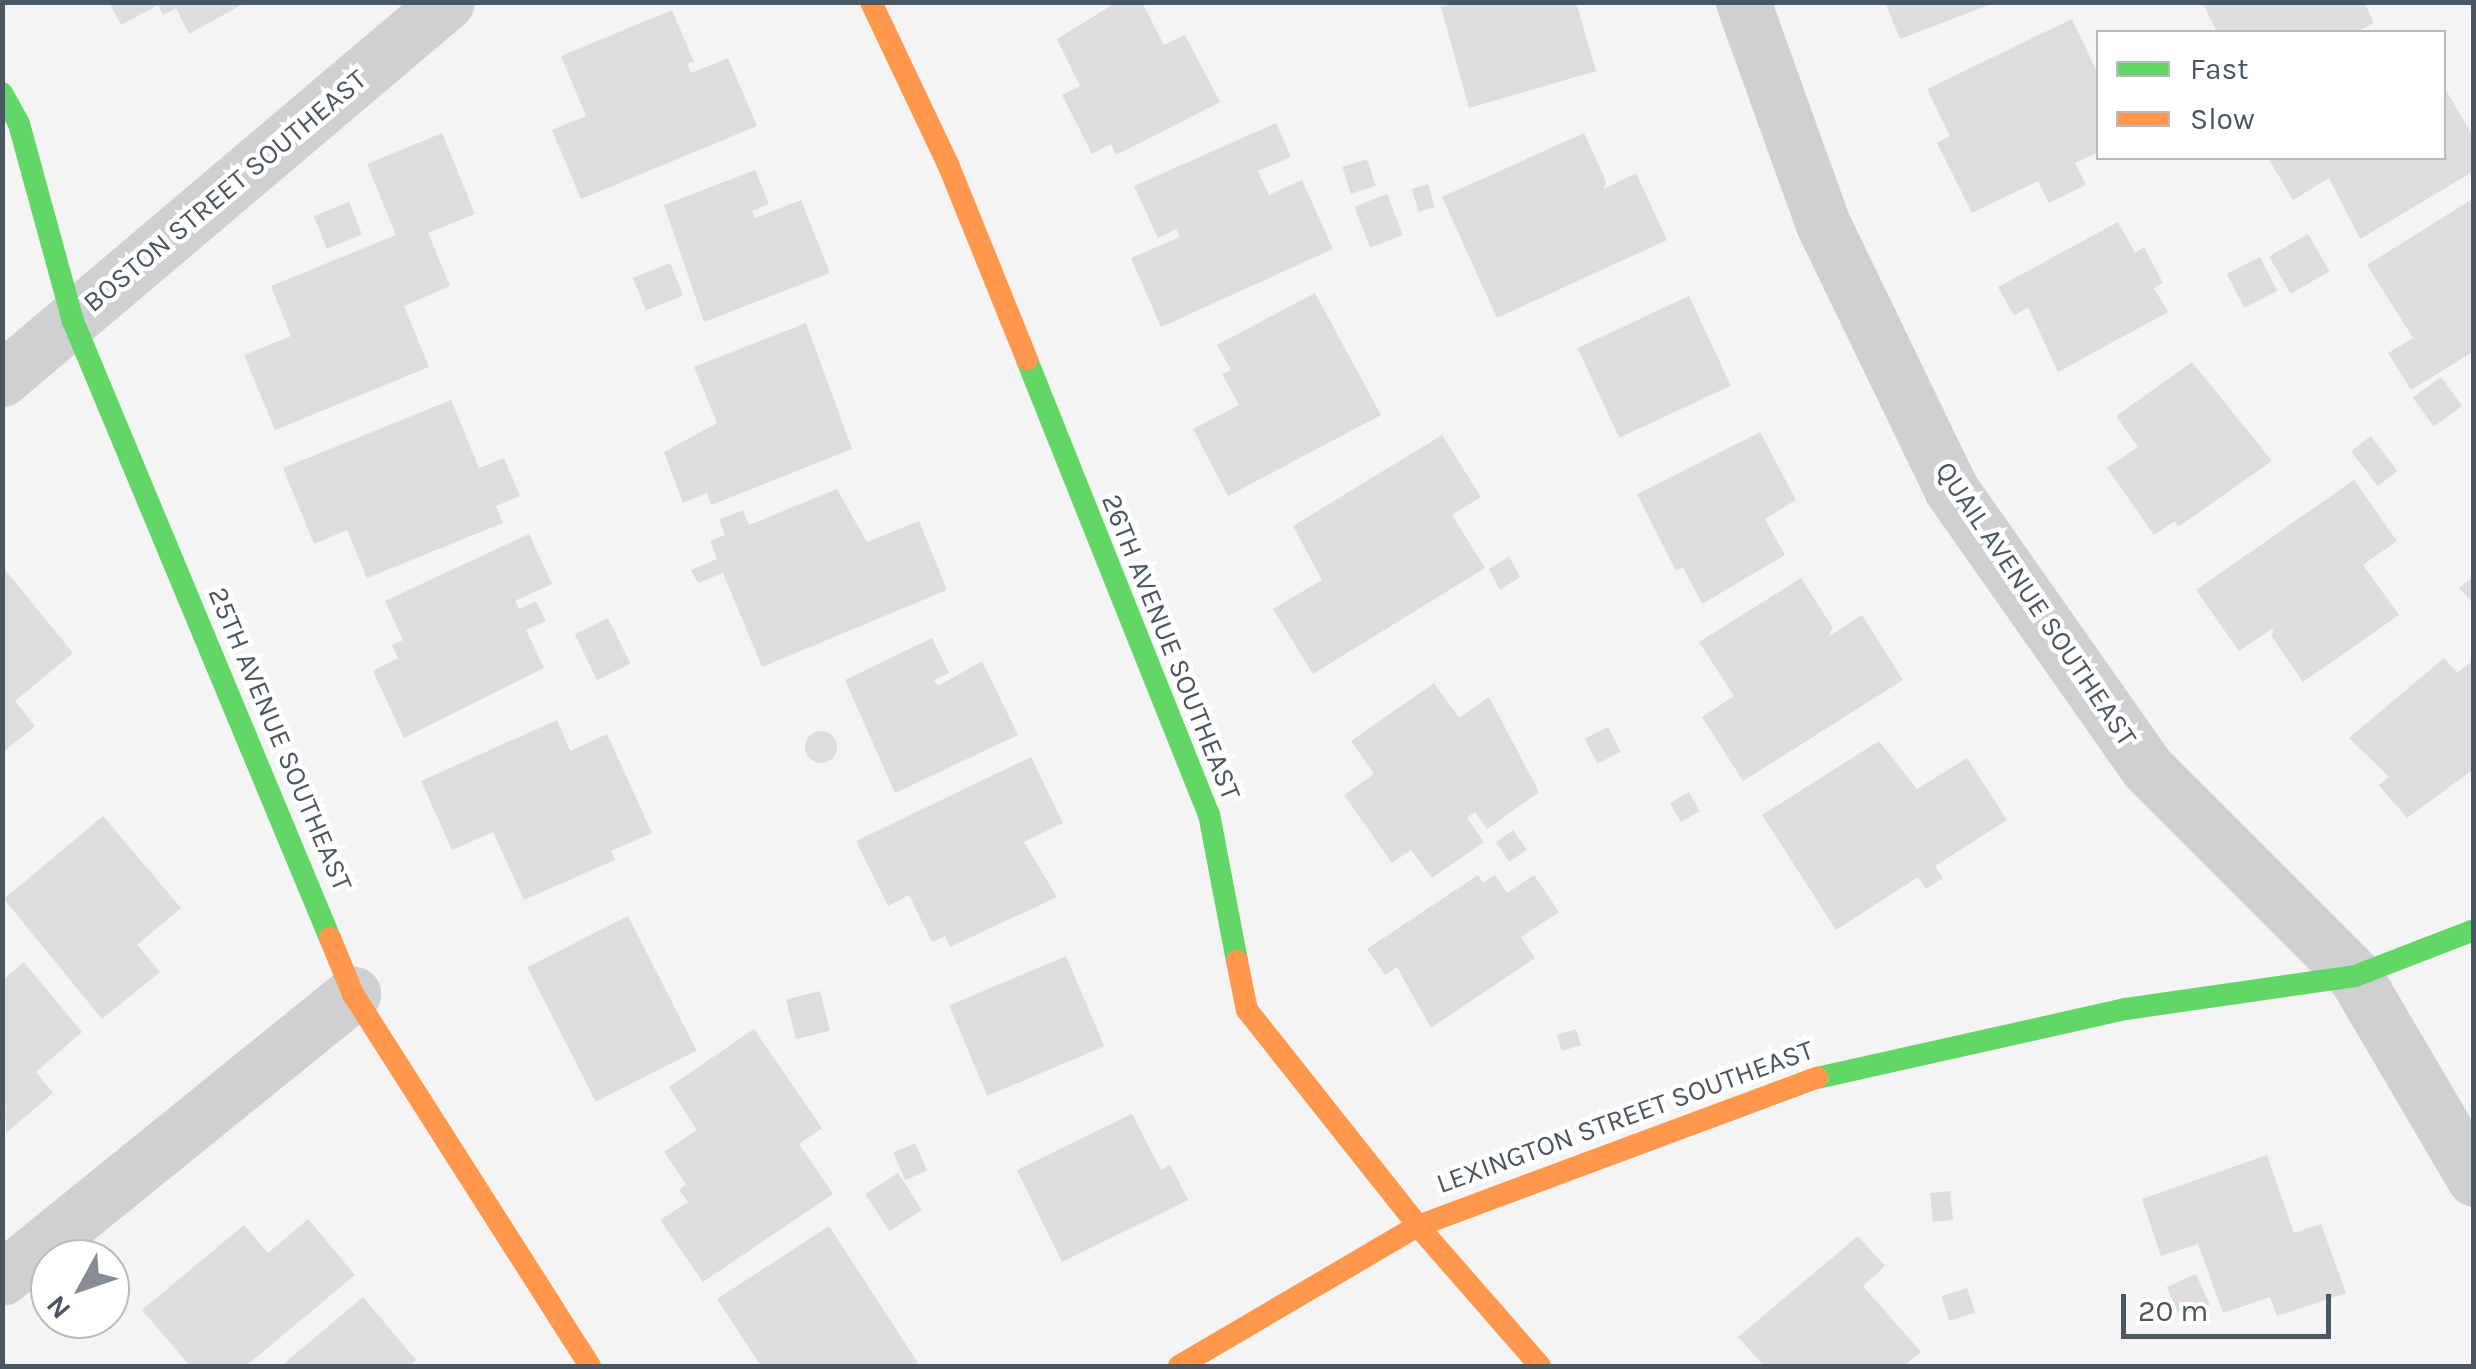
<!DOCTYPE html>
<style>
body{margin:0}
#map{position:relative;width:2476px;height:1369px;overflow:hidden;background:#f4f4f4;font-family:Karla,sans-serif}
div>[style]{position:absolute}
.building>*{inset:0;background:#ddddde;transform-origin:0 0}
.round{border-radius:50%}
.street>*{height:55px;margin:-27.5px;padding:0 27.5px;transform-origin:27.5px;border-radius:27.5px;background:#ced0d2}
.fast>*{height:22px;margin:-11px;padding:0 11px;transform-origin:11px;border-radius:11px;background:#63d668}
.slow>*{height:22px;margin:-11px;padding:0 11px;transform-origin:11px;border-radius:11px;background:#ff974d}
span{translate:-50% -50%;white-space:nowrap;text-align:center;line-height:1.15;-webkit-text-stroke:9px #fff;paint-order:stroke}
.street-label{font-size:28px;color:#4a5661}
.frame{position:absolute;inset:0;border:5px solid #4a5661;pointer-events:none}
.legend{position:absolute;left:2096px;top:30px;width:350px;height:130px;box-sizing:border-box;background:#fff;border:2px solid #b7bbc0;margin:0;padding:12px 18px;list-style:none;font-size:30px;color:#4a5661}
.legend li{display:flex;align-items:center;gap:20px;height:50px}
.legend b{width:50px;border:2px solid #b7bbc0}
.north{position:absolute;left:30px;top:1239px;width:100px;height:100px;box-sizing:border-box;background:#fff;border:2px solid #b7bbc0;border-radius:50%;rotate:230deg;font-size:28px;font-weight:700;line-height:40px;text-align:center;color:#4a5661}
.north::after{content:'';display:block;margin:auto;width:35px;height:45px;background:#868d94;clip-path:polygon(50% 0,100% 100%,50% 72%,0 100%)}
.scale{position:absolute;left:2121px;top:1294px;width:210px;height:45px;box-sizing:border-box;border:5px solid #4a5661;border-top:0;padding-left:12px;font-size:30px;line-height:35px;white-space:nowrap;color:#4a5661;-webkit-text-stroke:8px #fff;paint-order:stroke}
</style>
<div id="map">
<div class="building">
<div style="clip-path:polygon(109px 2px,247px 2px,189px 34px,176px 8px,163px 15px,158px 5px,121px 25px)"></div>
<div style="clip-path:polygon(1117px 2px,1142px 2px,1164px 45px,1185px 35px,1220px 102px,1116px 155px,1111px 144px,1092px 154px,1062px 95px,1080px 86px,1057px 39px)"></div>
<div style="clip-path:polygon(1458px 2px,1576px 2px,1596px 71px,1469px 108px,1441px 7px)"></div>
<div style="clip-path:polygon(1885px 2px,1994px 2px,1994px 3px,1900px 39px)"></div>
<div style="clip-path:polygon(2202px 2px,2364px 2px,2374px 23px,2356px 32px,2217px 32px)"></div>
<div style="clip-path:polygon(672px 10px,694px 62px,687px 63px,691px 73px,728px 58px,757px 126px,581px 199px,552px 130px,586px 116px,561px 56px)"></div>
<div style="clip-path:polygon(2072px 19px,2098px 74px,2098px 152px,2075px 163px,2086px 185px,2049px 203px,2038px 181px,1972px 213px,1937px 143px,1950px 136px,1927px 89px)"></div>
<div style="clip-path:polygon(2444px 87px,2474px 138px,2474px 171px,2360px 239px,2329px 178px,2293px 200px,2268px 158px,2444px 158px)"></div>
<div style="clip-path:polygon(1276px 123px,1291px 157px,1258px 171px,1269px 195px,1302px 180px,1333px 249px,1161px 327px,1131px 258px,1180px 237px,1176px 229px,1158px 238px,1134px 186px)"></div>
<div style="clip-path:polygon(442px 133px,475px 214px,428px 233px,450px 286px,404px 306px,429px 367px,275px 430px,244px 355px,291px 336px,271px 286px,396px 235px,367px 164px)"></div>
<div style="clip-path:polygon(1584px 133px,1606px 181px,1604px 189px,1636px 173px,1667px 240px,1497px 318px,1442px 197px)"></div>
<div style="left:1367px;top:159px;width:28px;height:26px;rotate:72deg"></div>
<div style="clip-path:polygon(755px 170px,769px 204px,752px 211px,755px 218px,801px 200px,830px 273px,704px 322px,664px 205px)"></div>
<div style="left:1428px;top:184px;width:24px;height:17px;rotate:73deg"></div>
<div style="left:1387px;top:194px;width:44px;height:35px;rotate:69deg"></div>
<div style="clip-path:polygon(2474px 198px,2474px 351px,2411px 390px,2388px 353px,2413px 338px,2367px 265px)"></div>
<div style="left:349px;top:202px;width:35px;height:38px;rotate:68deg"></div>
<div style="clip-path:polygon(2118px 222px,2135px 253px,2144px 247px,2163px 283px,2154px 288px,2168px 312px,2058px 372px,2028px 307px,2014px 316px,1998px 287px)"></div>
<div style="left:2308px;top:234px;width:43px;height:45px;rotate:60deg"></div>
<div style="left:2260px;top:257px;width:38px;height:37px;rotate:63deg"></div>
<div style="left:670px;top:263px;width:35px;height:40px;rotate:68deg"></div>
<div style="clip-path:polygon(1315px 293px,1381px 415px,1228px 496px,1193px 429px,1239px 405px,1222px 374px,1231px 370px,1217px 345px)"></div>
<div style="left:1689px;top:296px;width:99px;height:123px;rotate:65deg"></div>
<div style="clip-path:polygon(806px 323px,852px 449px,711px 505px,707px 493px,683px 503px,664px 452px,717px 423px,694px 367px)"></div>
<div style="clip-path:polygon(2192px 362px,2272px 461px,2178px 527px,2175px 521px,2154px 535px,2107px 468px,2138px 447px,2116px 416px)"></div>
<div style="left:2441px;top:377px;width:36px;height:35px;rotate:54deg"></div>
<div style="clip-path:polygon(451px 400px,479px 468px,504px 458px,520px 496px,496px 506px,503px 523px,367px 578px,347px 530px,314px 544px,283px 468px)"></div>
<div style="clip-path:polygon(1760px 432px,1796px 500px,1765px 519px,1785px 555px,1702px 604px,1683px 567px,1676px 571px,1637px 494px)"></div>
<div style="clip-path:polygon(1442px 435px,1481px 497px,1452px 515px,1485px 568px,1313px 674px,1273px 609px,1322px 580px,1293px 526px)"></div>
<div style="left:2371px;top:436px;width:44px;height:25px;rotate:53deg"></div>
<div style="clip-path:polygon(2354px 480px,2397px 541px,2363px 565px,2399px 615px,2303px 682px,2272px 637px,2273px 628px,2239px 651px,2196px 590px)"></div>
<div style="clip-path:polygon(837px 489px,867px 542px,919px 521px,947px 590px,762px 667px,723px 573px,698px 583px,691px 570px,717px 559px,710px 541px,725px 535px,719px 520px,743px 510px,749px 525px)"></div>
<div style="clip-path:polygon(529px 534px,552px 584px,515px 601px,519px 609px,536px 601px,546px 621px,526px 630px,544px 668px,404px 738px,373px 671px,398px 658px,392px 645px,403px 640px,385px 601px)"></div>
<div style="clip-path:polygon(1509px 556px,1520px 577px,1500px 590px,1489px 569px)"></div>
<div style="clip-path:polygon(2px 566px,73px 653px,15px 701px,35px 726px,2px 753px)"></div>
<div style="clip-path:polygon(2474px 576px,2474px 604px,2459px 588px)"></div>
<div style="clip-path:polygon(1801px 578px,1833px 628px,1828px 637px,1862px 615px,1903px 680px,1743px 781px,1702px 717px,1734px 696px,1699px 642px)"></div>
<div style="left:608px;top:618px;width:51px;height:37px;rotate:64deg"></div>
<div style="clip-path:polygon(932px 638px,949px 673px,934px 680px,938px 686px,982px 661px,1018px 735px,895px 793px,845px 680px)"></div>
<div style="clip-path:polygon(2444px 658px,2457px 673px,2474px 660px,2474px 769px,2407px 818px,2379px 785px,2389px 777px,2349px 738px)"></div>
<div style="clip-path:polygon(1434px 683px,1459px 718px,1489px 697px,1539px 792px,1487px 829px,1475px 812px,1467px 818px,1484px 842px,1432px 878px,1411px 850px,1392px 863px,1344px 795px,1374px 774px,1351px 741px)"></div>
<div style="clip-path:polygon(557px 720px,570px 751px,607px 734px,652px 833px,611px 851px,615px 860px,524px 900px,493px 832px,452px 850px,421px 781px)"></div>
<div style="left:1608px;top:727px;width:28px;height:26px;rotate:63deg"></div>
<div class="round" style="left:805px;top:731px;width:32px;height:32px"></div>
<div style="clip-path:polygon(1879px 741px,1917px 789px,1967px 758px,2007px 820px,1935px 866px,1943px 878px,1926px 889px,1918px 877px,1836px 930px,1762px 815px)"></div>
<div style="clip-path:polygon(1031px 757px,1063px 823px,1024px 842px,1057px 897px,950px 947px,945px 936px,932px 942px,909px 895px,888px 906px,856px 841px)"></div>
<div style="left:1689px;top:792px;width:22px;height:22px;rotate:60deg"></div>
<div style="clip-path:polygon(103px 816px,181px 908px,137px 945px,160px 972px,102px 1019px,4px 899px)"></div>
<div style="left:1513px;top:830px;width:24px;height:21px;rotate:55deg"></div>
<div style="clip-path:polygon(1478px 875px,1483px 883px,1495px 875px,1507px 893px,1534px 875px,1559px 912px,1521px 937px,1535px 958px,1431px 1028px,1397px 967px,1385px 975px,1367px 949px)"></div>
<div style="left:628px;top:916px;width:151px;height:113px;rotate:63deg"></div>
<div style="left:1066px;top:956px;width:98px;height:127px;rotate:67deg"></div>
<div style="clip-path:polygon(24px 962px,82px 1032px,36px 1072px,53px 1093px,6px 1133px,2px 981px)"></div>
<div style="left:820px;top:991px;width:41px;height:35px;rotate:76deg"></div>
<div style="clip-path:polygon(754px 1029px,822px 1128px,799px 1144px,833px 1194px,703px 1282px,660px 1220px,688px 1202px,679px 1190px,686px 1184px,664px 1152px,697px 1130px,669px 1087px)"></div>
<div style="left:1576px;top:1029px;width:17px;height:20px;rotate:73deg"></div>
<div style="clip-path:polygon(1132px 1114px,1161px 1170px,1170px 1164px,1188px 1200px,1062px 1262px,1017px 1170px)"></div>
<div style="left:915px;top:1143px;width:30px;height:24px;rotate:66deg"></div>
<div style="clip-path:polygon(2267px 1155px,2294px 1233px,2321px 1224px,2346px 1293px,2277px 1316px,2270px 1297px,2223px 1313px,2198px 1244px,2161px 1256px,2142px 1199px)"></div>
<div style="left:898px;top:1173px;width:44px;height:39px;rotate:57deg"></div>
<div style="left:1950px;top:1191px;width:29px;height:20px;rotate:84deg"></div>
<div style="clip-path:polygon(308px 1219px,355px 1275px,246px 1366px,190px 1366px,142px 1310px,244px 1225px,268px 1253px)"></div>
<div style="clip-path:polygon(829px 1226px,918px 1363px,912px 1366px,761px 1366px,717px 1299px)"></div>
<div style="clip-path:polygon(1858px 1236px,1885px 1266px,1863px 1286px,1921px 1352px,1904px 1366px,1764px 1366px,1738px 1337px)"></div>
<div style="left:2196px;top:1274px;width:34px;height:32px;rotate:66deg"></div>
<div style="left:1967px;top:1288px;width:26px;height:27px;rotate:72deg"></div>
<div style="clip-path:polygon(363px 1297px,416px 1360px,409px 1366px,281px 1366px)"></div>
</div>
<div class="street">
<div style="left:1743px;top:2px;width:234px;rotate:70.2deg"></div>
<div style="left:1822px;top:222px;width:297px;rotate:64.2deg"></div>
<div style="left:1951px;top:489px;width:342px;rotate:54.9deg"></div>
<div style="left:2148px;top:769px;width:293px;rotate:45deg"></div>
<div style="left:2355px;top:976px;width:235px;rotate:59.6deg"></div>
<div style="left:2px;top:379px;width:583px;rotate:-40.27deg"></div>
<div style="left:2px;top:1278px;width:452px;rotate:-39deg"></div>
</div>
<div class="fast">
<div style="left:2px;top:93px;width:35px;rotate:61deg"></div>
<div style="left:19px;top:124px;width:204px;rotate:74.7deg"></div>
<div style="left:73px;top:321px;width:668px;rotate:67.39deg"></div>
<div style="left:1027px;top:360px;width:489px;rotate:68.2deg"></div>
<div style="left:1209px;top:814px;width:150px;rotate:79.2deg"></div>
<div style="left:1817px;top:1078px;width:317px;rotate:-12.6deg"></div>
<div style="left:2126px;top:1009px;width:231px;rotate:-8.2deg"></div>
<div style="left:2355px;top:976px;width:128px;rotate:-21.1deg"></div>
</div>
<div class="slow">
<div style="left:871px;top:2px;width:179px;rotate:64.6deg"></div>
<div style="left:948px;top:164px;width:211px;rotate:68deg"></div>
<div style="left:330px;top:938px;width:61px;rotate:67.7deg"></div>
<div style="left:353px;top:994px;width:441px;rotate:57.5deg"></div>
<div style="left:1237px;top:961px;width:50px;rotate:78.5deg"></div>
<div style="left:1247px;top:1010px;width:275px;rotate:51.6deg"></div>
<div style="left:1418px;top:1226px;width:186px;rotate:48.9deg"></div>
<div style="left:1179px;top:1366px;width:277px;rotate:-30.4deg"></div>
<div style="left:1418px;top:1226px;width:426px;rotate:-20.4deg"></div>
</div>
<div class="street-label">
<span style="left:225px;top:191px;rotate:-40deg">BOSTON STREET SOUTHEAST</span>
<span style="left:2036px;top:604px;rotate:56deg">QUAIL AVENUE SOUTHEAST</span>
<span style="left:1171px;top:647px;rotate:68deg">26TH AVENUE SOUTHEAST</span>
<span style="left:280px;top:739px;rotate:67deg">25TH AVENUE SOUTHEAST</span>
<span style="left:1625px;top:1117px;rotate:-20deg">LEXINGTON STREET SOUTHEAST</span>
</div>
<div class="frame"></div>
<ul class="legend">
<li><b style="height:12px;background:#63d668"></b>Fast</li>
<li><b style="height:12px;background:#ff974d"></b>Slow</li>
</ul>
<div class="north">N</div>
<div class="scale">20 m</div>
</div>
